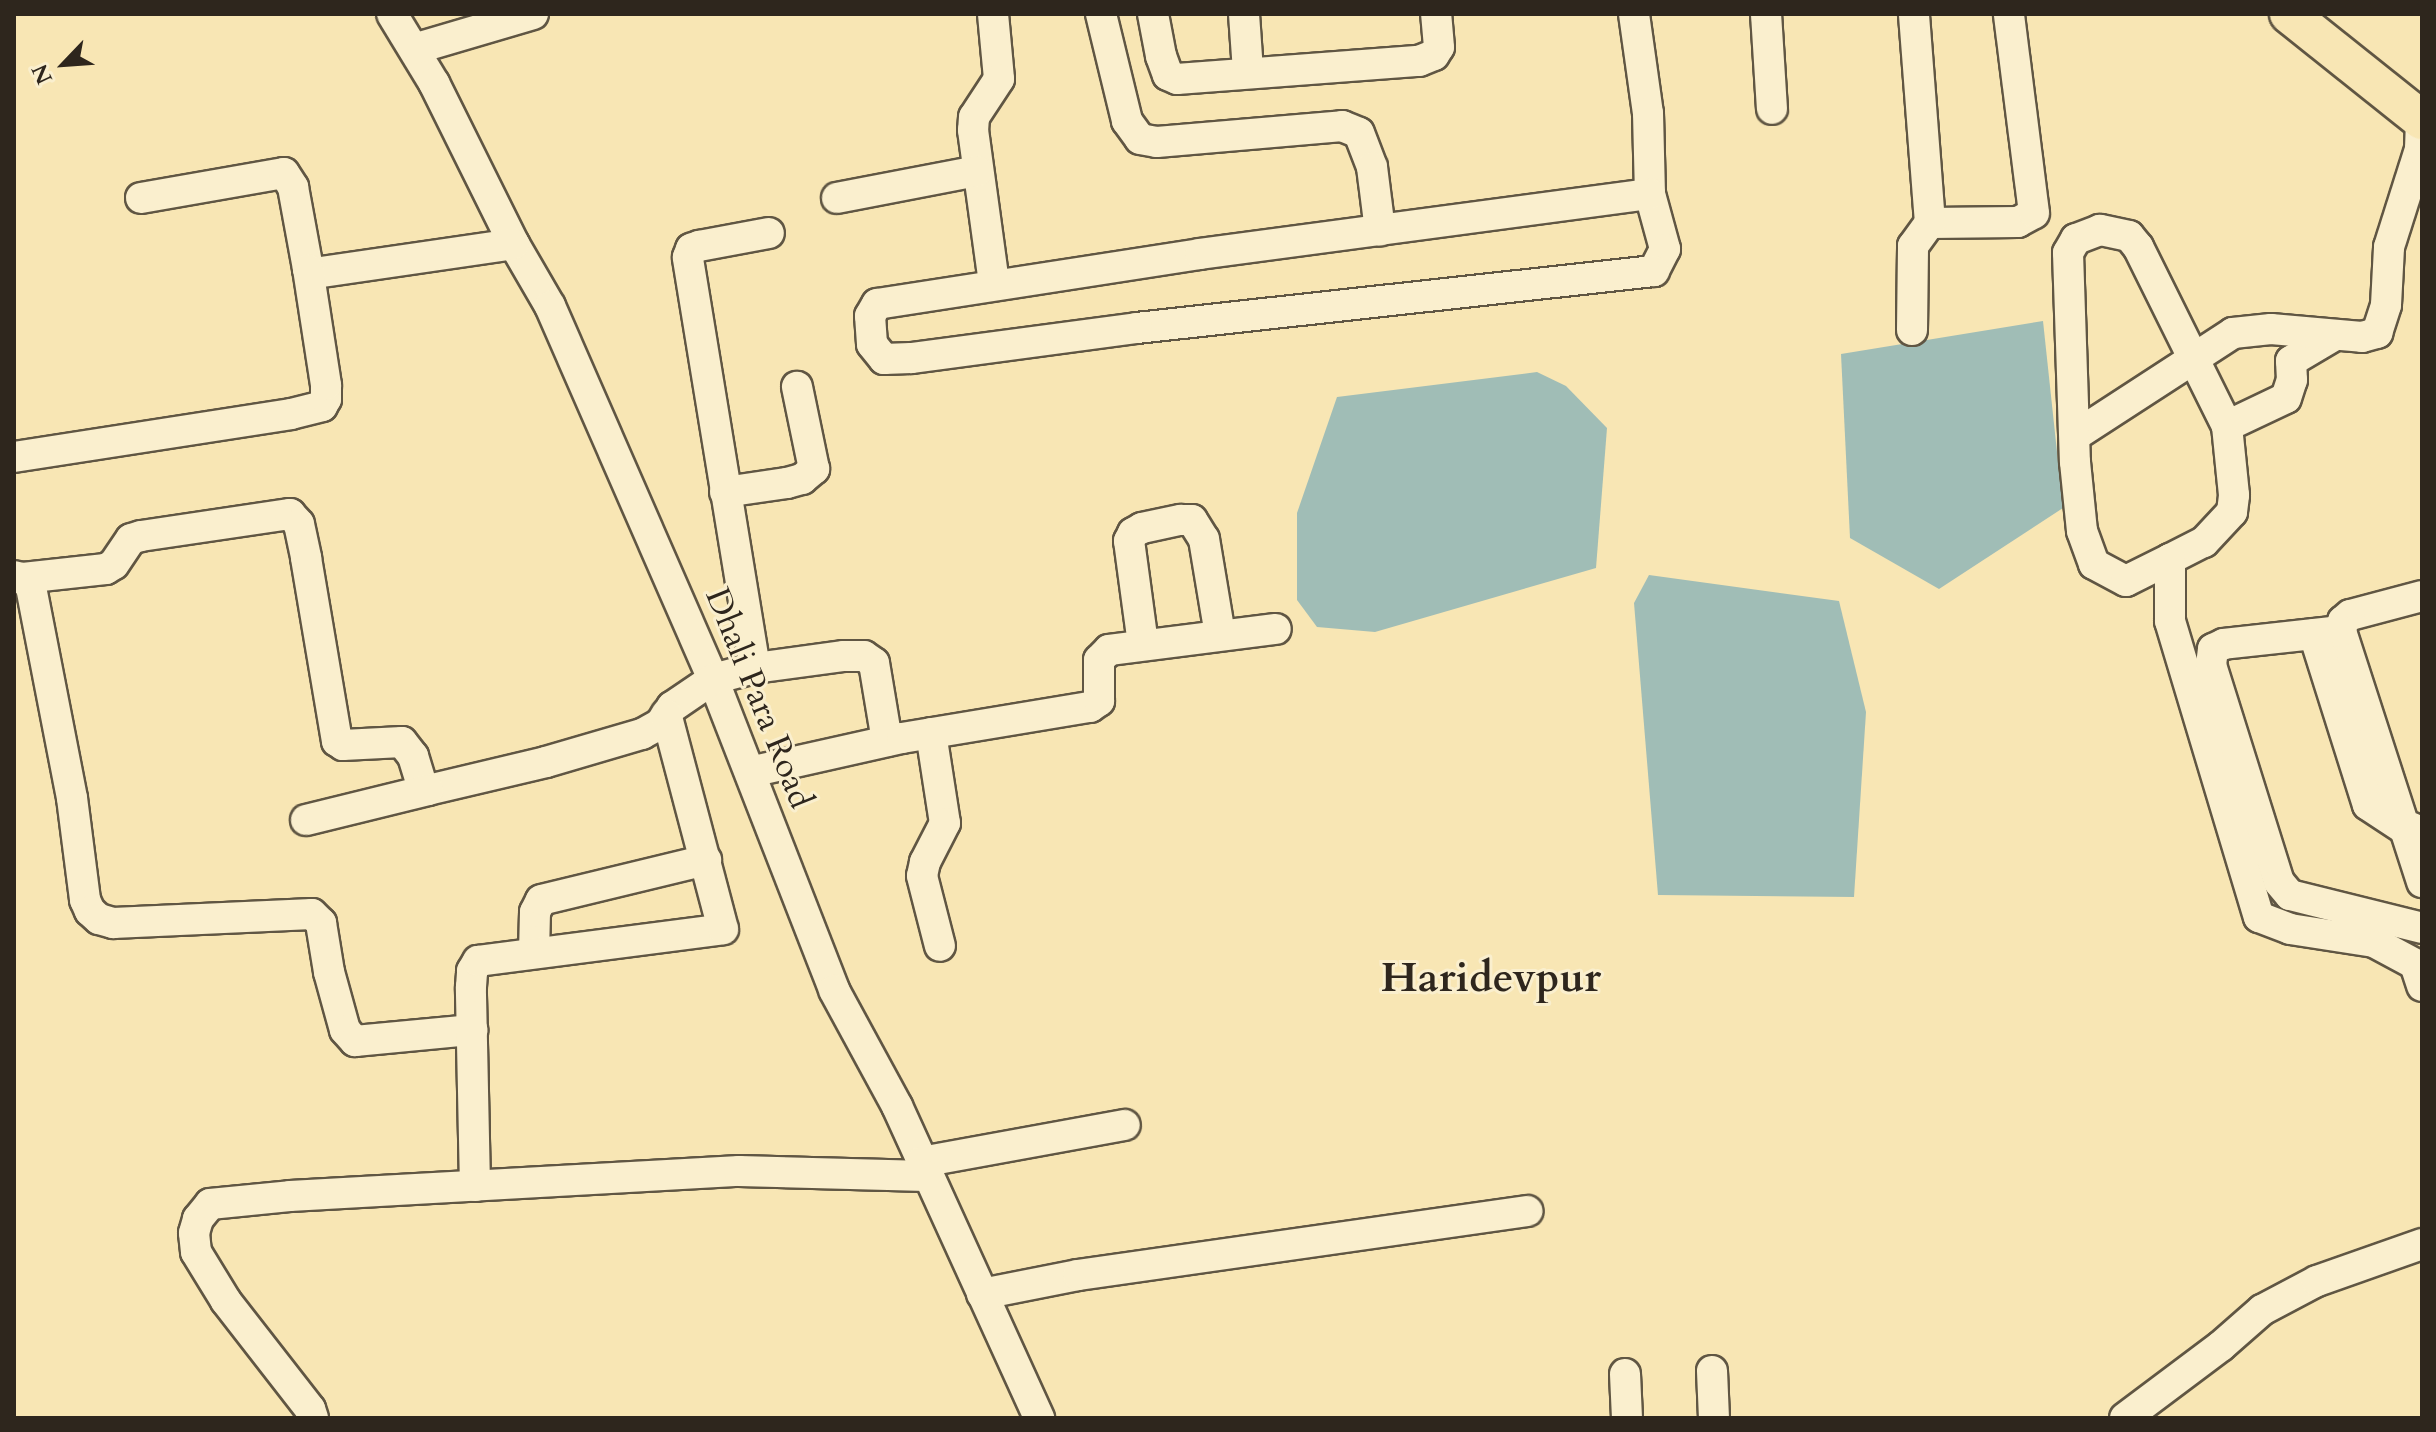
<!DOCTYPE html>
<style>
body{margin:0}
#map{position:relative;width:2436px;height:1432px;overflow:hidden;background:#f8e6b4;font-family:Cardo,serif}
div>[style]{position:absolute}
.water>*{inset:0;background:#a0bdb6}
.roads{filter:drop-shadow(2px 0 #605643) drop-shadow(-2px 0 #605643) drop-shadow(0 2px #605643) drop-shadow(0 -2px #605643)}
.minor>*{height:30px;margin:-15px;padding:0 15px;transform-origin:15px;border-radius:15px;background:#faefce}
.major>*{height:38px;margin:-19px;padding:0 19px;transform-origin:19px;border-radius:19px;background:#f8e6b4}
span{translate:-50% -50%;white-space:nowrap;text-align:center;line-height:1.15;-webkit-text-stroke:6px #faefce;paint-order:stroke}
.street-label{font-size:34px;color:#2e261d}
.district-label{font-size:42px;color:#2e261d;font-weight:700}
.frame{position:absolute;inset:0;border:16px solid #2e261d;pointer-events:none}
.north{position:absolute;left:24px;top:24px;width:80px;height:80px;-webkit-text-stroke:6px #faefce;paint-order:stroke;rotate:245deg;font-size:22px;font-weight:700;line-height:32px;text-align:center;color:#2e261d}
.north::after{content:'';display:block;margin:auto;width:28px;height:36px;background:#2e261d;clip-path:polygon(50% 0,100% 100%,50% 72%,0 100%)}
</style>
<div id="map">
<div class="water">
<div style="clip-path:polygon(2043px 321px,2063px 508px,1939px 589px,1850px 538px,1841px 354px)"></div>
<div style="clip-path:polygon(1537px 372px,1566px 386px,1607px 428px,1596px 568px,1375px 632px,1317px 627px,1297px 600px,1297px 513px,1337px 397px)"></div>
<div style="clip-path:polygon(1649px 575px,1839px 601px,1866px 712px,1854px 897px,1658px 895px,1634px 603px)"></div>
</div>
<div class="roads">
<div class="minor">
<div style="left:392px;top:14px;width:81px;rotate:58.7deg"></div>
<div style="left:434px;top:83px;width:180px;rotate:63.6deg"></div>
<div style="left:514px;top:244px;width:72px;rotate:59.9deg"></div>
<div style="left:550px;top:306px;width:407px;rotate:66.4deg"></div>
<div style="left:713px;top:679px;width:334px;rotate:68.7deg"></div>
<div style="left:834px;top:990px;width:132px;rotate:61.5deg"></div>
<div style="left:897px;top:1106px;width:343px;rotate:65.5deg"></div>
<div style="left:993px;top:14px;width:65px;rotate:84.7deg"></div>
<div style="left:999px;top:79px;width:45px;rotate:123.3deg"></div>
<div style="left:974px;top:117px;width:13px;rotate:94deg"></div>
<div style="left:973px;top:130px;width:155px;rotate:82.2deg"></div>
<div style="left:1101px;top:14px;width:110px;rotate:76.3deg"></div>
<div style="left:1127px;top:121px;width:22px;rotate:54deg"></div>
<div style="left:1140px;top:139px;width:17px;rotate:10deg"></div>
<div style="left:1157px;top:142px;width:186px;rotate:-4.9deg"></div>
<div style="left:1342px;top:126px;width:18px;rotate:22deg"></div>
<div style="left:1359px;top:133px;width:36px;rotate:69deg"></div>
<div style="left:1372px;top:167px;width:64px;rotate:82.8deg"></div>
<div style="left:1153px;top:14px;width:43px;rotate:79.2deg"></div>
<div style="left:1161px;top:56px;width:20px;rotate:70deg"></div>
<div style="left:1168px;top:75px;width:10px;rotate:24deg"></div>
<div style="left:1177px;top:79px;width:243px;rotate:-4.3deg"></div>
<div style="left:1419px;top:61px;width:16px;rotate:-22deg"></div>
<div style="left:1434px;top:55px;width:9px;rotate:-58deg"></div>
<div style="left:1439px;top:47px;width:33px;rotate:-95deg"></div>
<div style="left:1244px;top:14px;width:57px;rotate:86deg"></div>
<div style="left:1634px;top:14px;width:100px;rotate:82deg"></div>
<div style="left:1648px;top:113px;width:81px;rotate:88.6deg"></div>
<div style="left:1650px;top:194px;width:57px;rotate:74.7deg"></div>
<div style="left:1665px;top:249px;width:25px;rotate:117deg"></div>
<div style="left:1654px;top:271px;width:520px;rotate:173.71deg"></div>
<div style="left:1137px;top:328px;width:228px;rotate:172.4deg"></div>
<div style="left:911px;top:358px;width:27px;rotate:178deg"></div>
<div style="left:884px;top:359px;width:19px;rotate:-129deg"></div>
<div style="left:872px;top:344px;width:28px;rotate:-94deg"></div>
<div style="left:870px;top:316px;width:14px;rotate:-60deg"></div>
<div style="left:877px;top:304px;width:327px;rotate:-8.8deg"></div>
<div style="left:1200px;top:254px;width:454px;rotate:-7.6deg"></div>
<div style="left:1766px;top:14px;width:95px;rotate:86.4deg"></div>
<div style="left:414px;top:49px;width:124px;rotate:-16.4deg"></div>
<div style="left:141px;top:198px;width:145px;rotate:-9.9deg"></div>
<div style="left:284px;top:173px;width:17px;rotate:57deg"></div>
<div style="left:293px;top:187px;width:83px;rotate:79.6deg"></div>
<div style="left:308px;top:269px;width:8px;rotate:30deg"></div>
<div style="left:315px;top:273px;width:201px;rotate:-8.3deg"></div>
<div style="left:837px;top:198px;width:143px;rotate:-10.9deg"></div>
<div style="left:1930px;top:223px;width:88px;rotate:-0.7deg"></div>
<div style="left:2018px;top:222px;width:18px;rotate:-29deg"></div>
<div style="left:2034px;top:213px;width:201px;rotate:-97.2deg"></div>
<div style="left:1912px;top:330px;width:84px;rotate:-89.3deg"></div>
<div style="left:1913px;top:246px;width:29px;rotate:-54deg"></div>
<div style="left:1930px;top:223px;width:210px;rotate:-94.4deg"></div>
<div style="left:2227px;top:426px;width:65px;rotate:-25.4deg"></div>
<div style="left:2286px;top:398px;width:19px;rotate:-72deg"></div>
<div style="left:2292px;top:380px;width:19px;rotate:-93deg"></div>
<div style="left:2291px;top:361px;width:51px;rotate:-30.6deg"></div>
<div style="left:2076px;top:435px;width:187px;rotate:-33deg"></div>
<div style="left:2233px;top:333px;width:38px;rotate:-6deg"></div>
<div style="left:2271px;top:329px;width:91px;rotate:5deg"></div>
<div style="left:2362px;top:337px;width:16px;rotate:-15deg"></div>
<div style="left:2377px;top:333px;width:29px;rotate:-72deg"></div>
<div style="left:2386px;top:305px;width:58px;rotate:-87deg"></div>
<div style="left:2389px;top:247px;width:103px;rotate:-72.4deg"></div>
<div style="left:2420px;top:149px;width:30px;rotate:-88deg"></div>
<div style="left:14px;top:457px;width:280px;rotate:-8.8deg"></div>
<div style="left:291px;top:414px;width:32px;rotate:-14deg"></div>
<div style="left:322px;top:406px;width:8px;rotate:-60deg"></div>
<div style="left:326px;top:399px;width:14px;rotate:-90deg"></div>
<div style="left:326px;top:385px;width:117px;rotate:-98.8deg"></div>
<div style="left:725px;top:492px;width:63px;rotate:-8.3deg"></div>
<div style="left:787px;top:483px;width:16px;rotate:-15deg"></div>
<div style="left:802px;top:479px;width:16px;rotate:-40deg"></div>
<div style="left:814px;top:469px;width:84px;rotate:-101.7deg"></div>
<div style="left:2170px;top:559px;width:38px;rotate:-27deg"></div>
<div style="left:2204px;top:542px;width:41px;rotate:-47deg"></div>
<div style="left:2232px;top:512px;width:17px;rotate:-83deg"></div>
<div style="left:2234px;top:495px;width:69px;rotate:-95.8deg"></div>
<div style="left:2227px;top:426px;width:200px;rotate:-116.4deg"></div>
<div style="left:2138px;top:247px;width:14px;rotate:-129deg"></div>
<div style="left:2129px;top:236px;width:30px;rotate:-168deg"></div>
<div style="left:2100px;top:230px;width:26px;rotate:159deg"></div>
<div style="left:2076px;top:239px;width:16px;rotate:120deg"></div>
<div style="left:2068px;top:253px;width:209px;rotate:88.1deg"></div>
<div style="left:2075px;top:462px;width:69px;rotate:84.2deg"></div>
<div style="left:2082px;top:531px;width:35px;rotate:70deg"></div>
<div style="left:2094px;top:564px;width:36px;rotate:28deg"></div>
<div style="left:2126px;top:581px;width:49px;rotate:-26.6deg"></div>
<div style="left:2170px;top:559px;width:62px;rotate:90deg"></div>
<div style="left:2170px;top:621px;width:309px;rotate:73.3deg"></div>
<div style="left:2259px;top:917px;width:33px;rotate:21deg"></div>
<div style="left:2290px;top:929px;width:85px;rotate:8.8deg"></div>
<div style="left:2374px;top:942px;width:47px;rotate:28.2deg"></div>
<div style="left:2415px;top:964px;width:23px;rotate:72deg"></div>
<div style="left:14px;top:576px;width:9px;rotate:13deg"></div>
<div style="left:23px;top:578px;width:12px;rotate:48deg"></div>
<div style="left:31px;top:587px;width:215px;rotate:79deg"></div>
<div style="left:72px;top:798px;width:103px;rotate:82.7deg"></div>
<div style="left:85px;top:900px;width:12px;rotate:66deg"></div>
<div style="left:90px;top:911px;width:12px;rotate:42deg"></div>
<div style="left:99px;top:919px;width:15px;rotate:16deg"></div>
<div style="left:113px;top:923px;width:199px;rotate:-2.6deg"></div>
<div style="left:312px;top:914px;width:13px;rotate:45deg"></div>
<div style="left:321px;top:923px;width:50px;rotate:80.7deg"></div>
<div style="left:329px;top:972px;width:60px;rotate:74.6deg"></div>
<div style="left:345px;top:1030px;width:15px;rotate:48deg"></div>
<div style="left:355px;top:1041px;width:118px;rotate:-5.4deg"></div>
<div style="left:23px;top:578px;width:83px;rotate:-6.2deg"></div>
<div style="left:106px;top:569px;width:9px;rotate:-32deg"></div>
<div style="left:114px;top:564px;width:30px;rotate:-56deg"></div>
<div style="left:131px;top:539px;width:10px;rotate:-17deg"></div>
<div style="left:141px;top:536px;width:151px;rotate:-8.4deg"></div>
<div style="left:290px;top:514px;width:13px;rotate:48deg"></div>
<div style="left:299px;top:524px;width:35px;rotate:78deg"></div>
<div style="left:306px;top:558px;width:186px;rotate:80.4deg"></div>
<div style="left:337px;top:741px;width:7px;rotate:34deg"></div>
<div style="left:343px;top:745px;width:59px;rotate:-2.9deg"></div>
<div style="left:402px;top:742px;width:18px;rotate:52deg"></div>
<div style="left:413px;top:756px;width:31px;rotate:73deg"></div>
<div style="left:422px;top:786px;width:7px;rotate:34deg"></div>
<div style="left:428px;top:790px;width:121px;rotate:-13.3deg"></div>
<div style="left:546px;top:762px;width:100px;rotate:-16.3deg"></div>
<div style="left:642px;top:734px;width:21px;rotate:-29deg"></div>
<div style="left:660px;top:724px;width:21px;rotate:-55deg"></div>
<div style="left:672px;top:707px;width:50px;rotate:-34.3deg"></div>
<div style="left:713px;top:679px;width:43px;rotate:-14.7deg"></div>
<div style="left:755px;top:668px;width:90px;rotate:-7.7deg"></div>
<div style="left:844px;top:656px;width:20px"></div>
<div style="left:864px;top:656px;width:12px;rotate:35deg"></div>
<div style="left:874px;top:663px;width:79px;rotate:80.5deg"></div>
<div style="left:2422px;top:596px;width:74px;rotate:165.2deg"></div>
<div style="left:2350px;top:615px;width:9px;rotate:139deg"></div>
<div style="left:2343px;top:621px;width:10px;rotate:101deg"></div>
<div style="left:2341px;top:631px;width:264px;rotate:72.1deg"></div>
<div style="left:2341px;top:631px;width:118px;rotate:173.7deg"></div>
<div style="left:2224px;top:644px;width:12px;rotate:156deg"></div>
<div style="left:2213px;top:649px;width:16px;rotate:97deg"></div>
<div style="left:2211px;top:665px;width:227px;rotate:72.6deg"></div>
<div style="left:2279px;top:882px;width:17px;rotate:50deg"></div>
<div style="left:2290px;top:895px;width:136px;rotate:14deg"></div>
<div style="left:2314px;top:634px;width:179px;rotate:72.5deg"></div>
<div style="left:2368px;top:805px;width:45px;rotate:33.3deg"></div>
<div style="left:2406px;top:830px;width:7px;rotate:-16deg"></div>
<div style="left:1143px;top:644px;width:104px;rotate:-97.7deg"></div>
<div style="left:1129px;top:541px;width:9px;rotate:-63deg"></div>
<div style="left:1133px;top:533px;width:10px;rotate:-29deg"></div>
<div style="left:1142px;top:528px;width:40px;rotate:-12deg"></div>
<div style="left:1181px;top:520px;width:11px"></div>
<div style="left:1192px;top:520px;width:22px;rotate:58deg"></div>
<div style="left:1204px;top:539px;width:97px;rotate:80.5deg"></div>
<div style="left:755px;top:668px;width:416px;rotate:-99.3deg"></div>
<div style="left:688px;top:257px;width:9px;rotate:-69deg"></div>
<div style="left:691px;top:249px;width:9px;rotate:-21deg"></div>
<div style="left:699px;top:246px;width:71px;rotate:-10.5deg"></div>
<div style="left:931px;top:733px;width:91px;rotate:81.2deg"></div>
<div style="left:945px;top:823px;width:44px;rotate:117.1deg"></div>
<div style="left:925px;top:862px;width:14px;rotate:102deg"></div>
<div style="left:922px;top:876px;width:72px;rotate:75.6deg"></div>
<div style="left:750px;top:772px;width:156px;rotate:-12.6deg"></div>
<div style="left:902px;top:738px;width:191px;rotate:-9.4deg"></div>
<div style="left:1090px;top:707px;width:11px;rotate:-34deg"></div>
<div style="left:1099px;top:701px;width:41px;rotate:-90deg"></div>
<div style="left:1099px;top:660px;width:14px;rotate:-45deg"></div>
<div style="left:1109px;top:650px;width:168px;rotate:-7.2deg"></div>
<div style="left:306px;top:820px;width:126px;rotate:-13.8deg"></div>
<div style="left:534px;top:953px;width:41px;rotate:-88.6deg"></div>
<div style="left:535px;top:912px;width:13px;rotate:-63deg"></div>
<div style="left:541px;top:900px;width:170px;rotate:-13.6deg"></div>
<div style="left:921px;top:1162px;width:207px;rotate:-10.3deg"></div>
<div style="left:475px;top:1186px;width:199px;rotate:-91.2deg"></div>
<div style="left:471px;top:987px;width:16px;rotate:-86deg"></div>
<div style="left:472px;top:971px;width:12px;rotate:-59deg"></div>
<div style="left:478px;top:961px;width:247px;rotate:-7.4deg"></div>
<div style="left:723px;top:929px;width:222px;rotate:-104.8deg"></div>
<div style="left:982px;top:1294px;width:98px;rotate:-11.2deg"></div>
<div style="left:1078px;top:1275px;width:454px;rotate:-8.1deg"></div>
<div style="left:1712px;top:1371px;width:47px;rotate:87.6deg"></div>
<div style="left:1625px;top:1374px;width:44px;rotate:87.4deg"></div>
<div style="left:313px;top:1418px;width:9px;rotate:-108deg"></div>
<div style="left:310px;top:1409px;width:137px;rotate:-127.9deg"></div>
<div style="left:226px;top:1301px;width:57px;rotate:-121.5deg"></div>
<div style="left:196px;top:1252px;width:19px;rotate:-96deg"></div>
<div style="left:194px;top:1233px;width:15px;rotate:-74deg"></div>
<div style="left:198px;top:1219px;width:19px;rotate:-51deg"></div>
<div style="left:210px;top:1204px;width:80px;rotate:-5.7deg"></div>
<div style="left:290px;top:1196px;width:450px;rotate:-3.2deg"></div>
<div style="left:739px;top:1171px;width:187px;rotate:1.5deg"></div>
<div style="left:2125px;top:1418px;width:120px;rotate:-36.9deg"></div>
<div style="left:2221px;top:1346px;width:55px;rotate:-41.3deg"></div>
<div style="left:2262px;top:1310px;width:62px;rotate:-27.8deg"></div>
<div style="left:2317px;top:1281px;width:111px;rotate:-19.4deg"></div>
</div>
<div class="major">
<div style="left:2289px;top:14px;width:170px;rotate:38.6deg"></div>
</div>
</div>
<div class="street-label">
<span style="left:759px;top:698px;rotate:68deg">Dhali Para Road</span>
</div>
<div class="district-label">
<span style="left:1491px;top:978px">Haridevpur</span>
</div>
<div class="frame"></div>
<div class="north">N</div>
</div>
